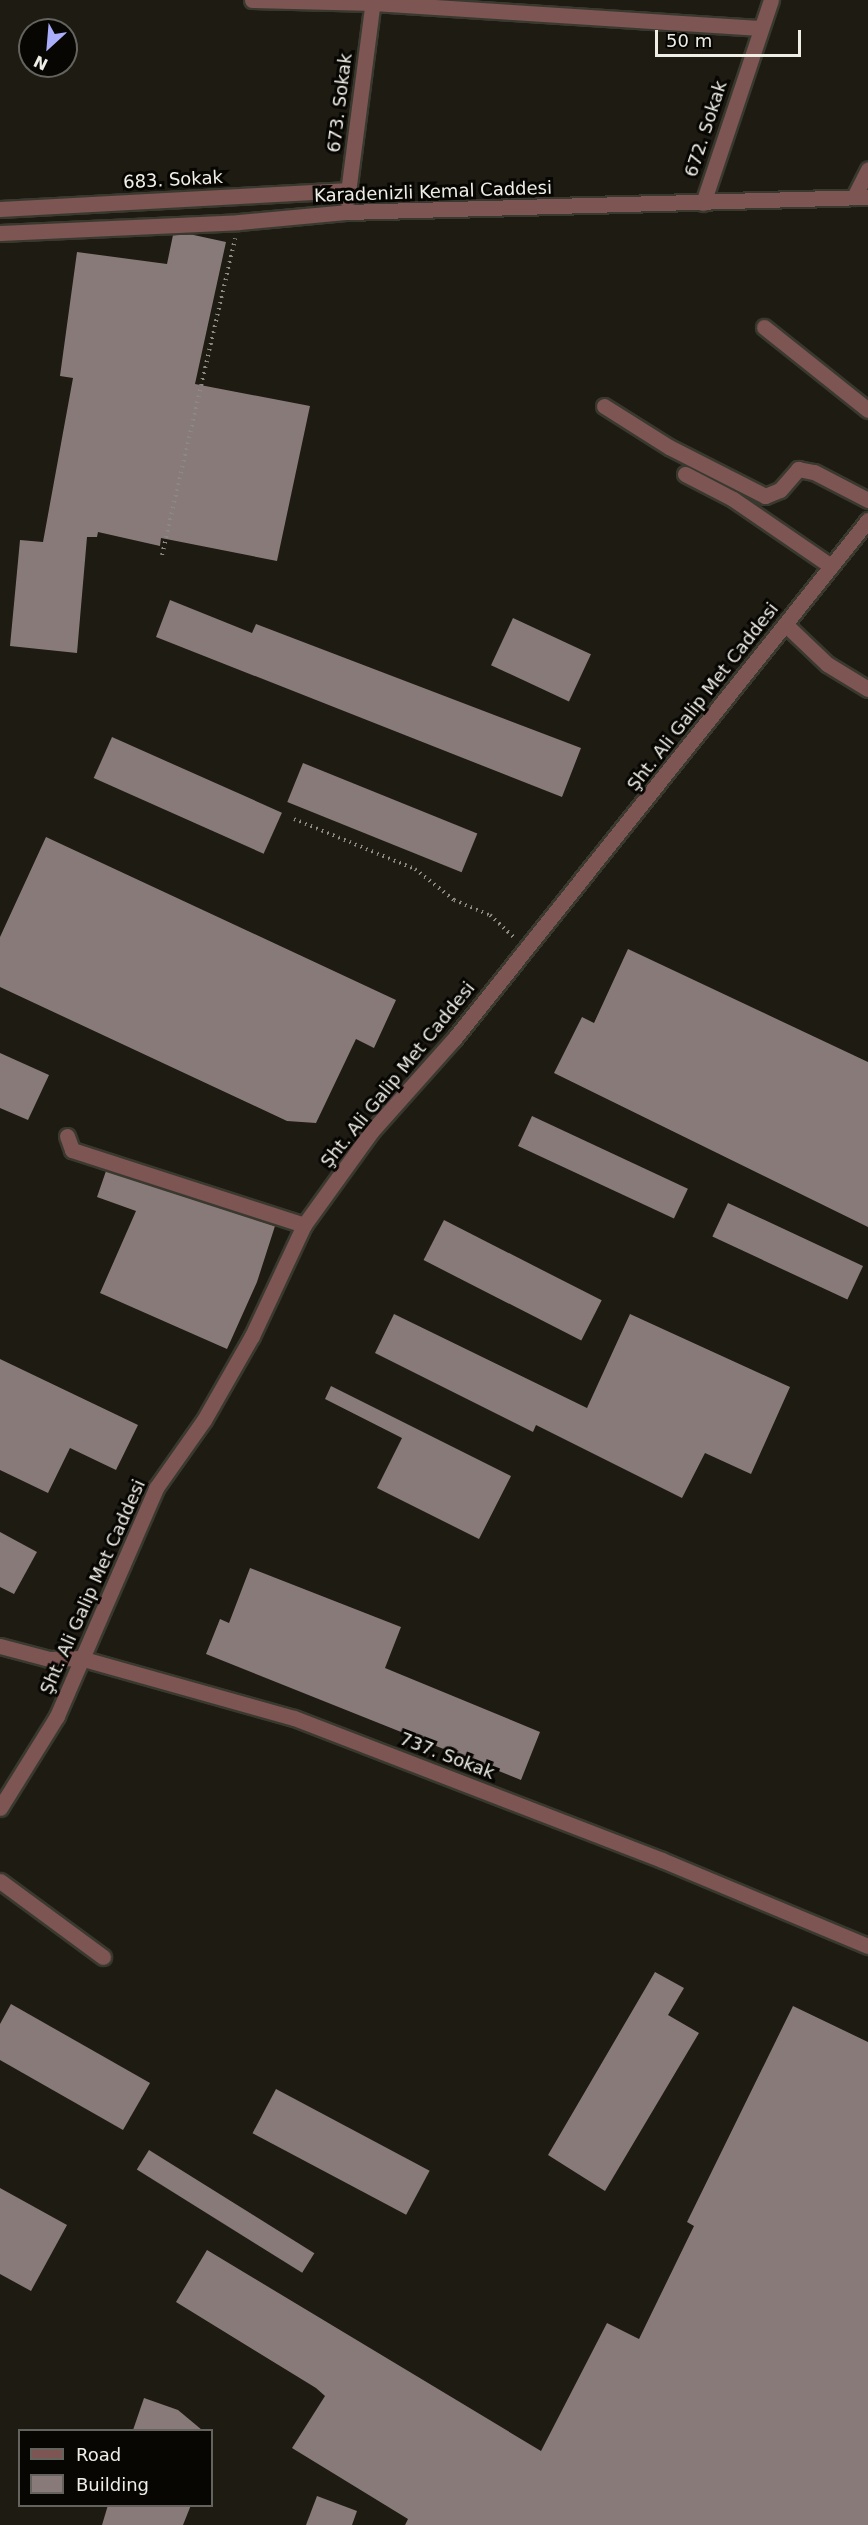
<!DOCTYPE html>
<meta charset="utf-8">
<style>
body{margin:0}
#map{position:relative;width:868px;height:2525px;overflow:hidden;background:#1d1b12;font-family:"DejaVu Sans",sans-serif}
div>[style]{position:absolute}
.building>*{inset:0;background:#887a79;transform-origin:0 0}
.path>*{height:4px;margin-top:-2px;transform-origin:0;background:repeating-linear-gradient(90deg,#8b8982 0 1.5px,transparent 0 6px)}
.roads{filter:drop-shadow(2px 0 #3a3930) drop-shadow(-2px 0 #3a3930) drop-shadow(0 2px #3a3930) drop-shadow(0 -2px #3a3930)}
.minor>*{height:15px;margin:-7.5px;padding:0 7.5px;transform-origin:7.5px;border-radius:7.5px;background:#7d5553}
span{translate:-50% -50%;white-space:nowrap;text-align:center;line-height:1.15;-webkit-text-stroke:6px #070603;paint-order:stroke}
.street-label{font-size:18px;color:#efeee7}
.legend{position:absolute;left:18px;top:2429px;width:195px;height:78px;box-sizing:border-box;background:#070603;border:2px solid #64635e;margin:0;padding:8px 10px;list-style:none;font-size:18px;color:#efeee7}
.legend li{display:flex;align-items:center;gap:12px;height:30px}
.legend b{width:30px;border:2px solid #64635e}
.north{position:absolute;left:18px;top:18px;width:60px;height:60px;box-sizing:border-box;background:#070603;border:2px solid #64635e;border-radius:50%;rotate:206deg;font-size:16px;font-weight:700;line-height:24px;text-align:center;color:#efeee7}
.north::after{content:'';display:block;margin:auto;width:21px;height:27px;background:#abaffb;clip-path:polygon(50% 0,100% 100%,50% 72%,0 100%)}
.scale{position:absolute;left:655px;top:30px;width:146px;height:27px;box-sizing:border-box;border:3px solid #efeee7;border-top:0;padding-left:8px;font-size:18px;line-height:21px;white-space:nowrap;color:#efeee7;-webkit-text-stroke:4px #070603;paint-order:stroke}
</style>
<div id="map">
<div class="building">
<div style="clip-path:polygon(189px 234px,226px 242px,195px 384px,310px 406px,277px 561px,161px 538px,160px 546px,98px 532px,97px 537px,87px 537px,77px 653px,10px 646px,20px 540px,43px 542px,73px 378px,60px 376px,77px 252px,167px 264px,173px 235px)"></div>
<div style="clip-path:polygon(170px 600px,252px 633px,256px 624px,581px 748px,562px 797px,156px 637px)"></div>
<div style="left:513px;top:618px;width:86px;height:52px;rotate:25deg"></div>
<div style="left:112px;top:737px;width:186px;height:45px;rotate:24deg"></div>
<div style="left:303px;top:763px;width:188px;height:42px;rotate:22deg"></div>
<div style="clip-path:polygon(46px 837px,396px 1000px,374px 1048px,356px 1039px,316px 1123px,287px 1121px,0 987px,0 937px)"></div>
<div style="clip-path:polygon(628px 949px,868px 1062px,868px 1227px,554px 1073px,582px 1017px,594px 1023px)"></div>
<div style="clip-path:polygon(0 1053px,49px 1075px,28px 1120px,0 1108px)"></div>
<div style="left:532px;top:1116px;width:172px;height:33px;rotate:25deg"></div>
<div style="clip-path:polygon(106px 1171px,275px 1226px,257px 1282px,227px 1349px,100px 1293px,136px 1211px,97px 1197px)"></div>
<div style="left:728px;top:1203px;width:149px;height:37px;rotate:25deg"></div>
<div style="left:444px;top:1220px;width:177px;height:45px;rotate:27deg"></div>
<div style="clip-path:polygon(394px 1314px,587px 1408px,630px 1314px,790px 1387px,751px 1474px,705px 1453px,682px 1498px,536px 1425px,533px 1432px,375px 1353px)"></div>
<div style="clip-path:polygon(0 1359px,138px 1425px,116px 1470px,70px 1448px,48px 1493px,0 1470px)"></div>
<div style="clip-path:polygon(331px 1386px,511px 1476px,479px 1539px,377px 1488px,402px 1438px,325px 1399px)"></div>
<div style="clip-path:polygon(0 1532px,37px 1552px,14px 1594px,0 1587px)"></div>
<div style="clip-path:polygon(250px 1568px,401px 1627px,385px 1668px,540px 1732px,521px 1780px,206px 1654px,220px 1619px,229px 1623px)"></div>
<div style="clip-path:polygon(655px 1972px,684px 1988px,668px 2015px,699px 2033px,605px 2191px,548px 2155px)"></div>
<div style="clip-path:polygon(11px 2004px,150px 2083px,123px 2130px,0 2060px,0 2024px)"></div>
<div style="clip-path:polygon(793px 2006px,868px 2042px,868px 2525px,405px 2525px,408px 2519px,292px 2448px,325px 2396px,316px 2388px,176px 2302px,207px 2250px,541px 2451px,607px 2323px,639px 2339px,694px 2226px,687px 2222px)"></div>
<div style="left:276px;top:2089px;width:174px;height:50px;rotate:28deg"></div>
<div style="left:149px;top:2150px;width:195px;height:23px;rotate:32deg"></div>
<div style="clip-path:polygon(0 2188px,67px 2225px,31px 2291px,0 2274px)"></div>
<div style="clip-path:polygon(144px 2398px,178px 2410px,202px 2430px,133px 2430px)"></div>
<div style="clip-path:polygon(317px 2496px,357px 2511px,352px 2525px,306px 2525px)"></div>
<div style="clip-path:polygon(108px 2505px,191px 2505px,183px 2525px,102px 2525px)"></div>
</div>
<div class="path">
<div style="left:162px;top:555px;width:325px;rotate:-77deg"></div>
<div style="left:294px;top:819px;width:131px;rotate:22.5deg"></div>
<div style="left:415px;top:869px;width:50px;rotate:38.5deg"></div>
<div style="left:454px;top:900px;width:39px;rotate:23deg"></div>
<div style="left:490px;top:915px;width:34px;rotate:43deg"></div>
</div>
<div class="roads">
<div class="minor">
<div style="left:252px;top:0;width:121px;rotate:1.4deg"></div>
<div style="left:373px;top:3px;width:388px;rotate:3.7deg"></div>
<div style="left:854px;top:197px;width:31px;rotate:-63deg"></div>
<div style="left:347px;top:200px;width:202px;rotate:-82.6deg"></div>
<div style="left:703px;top:203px;width:214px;rotate:-71.5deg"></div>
<div style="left:0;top:209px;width:350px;rotate:-3.1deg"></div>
<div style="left:0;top:233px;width:239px;rotate:-2.6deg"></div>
<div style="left:239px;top:222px;width:107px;rotate:-5.3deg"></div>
<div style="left:346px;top:212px;width:522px;rotate:-1.65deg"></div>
<div style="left:764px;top:327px;width:133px;rotate:38.6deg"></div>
<div style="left:604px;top:406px;width:77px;rotate:32.2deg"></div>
<div style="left:669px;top:447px;width:108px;rotate:27deg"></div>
<div style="left:765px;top:496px;width:16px;rotate:-22deg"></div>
<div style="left:780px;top:490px;width:28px;rotate:-49deg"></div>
<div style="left:798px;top:469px;width:16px;rotate:11deg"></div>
<div style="left:814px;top:472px;width:61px;rotate:27.4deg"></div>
<div style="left:685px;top:474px;width:54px;rotate:27.5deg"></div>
<div style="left:733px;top:499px;width:119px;rotate:34.4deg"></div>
<div style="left:785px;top:624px;width:58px;rotate:43.6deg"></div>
<div style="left:827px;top:664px;width:48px;rotate:31.4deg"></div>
<div style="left:67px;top:1136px;width:15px;rotate:70deg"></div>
<div style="left:72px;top:1150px;width:244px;rotate:17.9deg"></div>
<div style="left:0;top:1646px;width:51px;rotate:14.9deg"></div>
<div style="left:49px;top:1659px;width:31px;rotate:-2deg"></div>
<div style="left:80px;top:1658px;width:222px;rotate:15.7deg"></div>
<div style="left:294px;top:1718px;width:394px;rotate:21.1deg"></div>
<div style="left:662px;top:1860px;width:223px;rotate:22.7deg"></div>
<div style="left:0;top:1808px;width:108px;rotate:-58.2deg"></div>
<div style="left:57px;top:1716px;width:249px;rotate:-66.5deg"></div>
<div style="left:156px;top:1488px;width:83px;rotate:-54.8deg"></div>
<div style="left:204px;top:1420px;width:97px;rotate:-60.3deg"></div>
<div style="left:252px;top:1336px;width:123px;rotate:-64.9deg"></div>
<div style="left:304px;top:1225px;width:115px;rotate:-54.2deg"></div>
<div style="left:371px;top:1132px;width:125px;rotate:-48.3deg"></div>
<div style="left:454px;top:1039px;width:664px;rotate:-51.42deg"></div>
<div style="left:0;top:1881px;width:128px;rotate:36.4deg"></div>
</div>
</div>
<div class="street-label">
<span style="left:340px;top:103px;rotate:-83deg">673. Sokak</span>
<span style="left:706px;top:129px;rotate:-72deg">672. Sokak</span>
<span style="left:173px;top:180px;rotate:-3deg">683. Sokak</span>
<span style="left:433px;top:192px;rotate:-2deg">Karadenizli Kemal Caddesi</span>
<span style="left:703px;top:697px;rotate:-52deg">Şht. Ali Galip Met Caddesi</span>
<span style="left:398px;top:1075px;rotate:-51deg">Şht. Ali Galip Met Caddesi</span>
<span style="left:93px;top:1587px;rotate:-66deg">Şht. Ali Galip Met Caddesi</span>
<span style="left:447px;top:1756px;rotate:21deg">737. Sokak</span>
</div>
<ul class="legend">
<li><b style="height:8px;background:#7d5553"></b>Road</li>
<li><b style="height:16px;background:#887a79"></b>Building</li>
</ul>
<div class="north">N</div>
<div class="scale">50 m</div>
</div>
